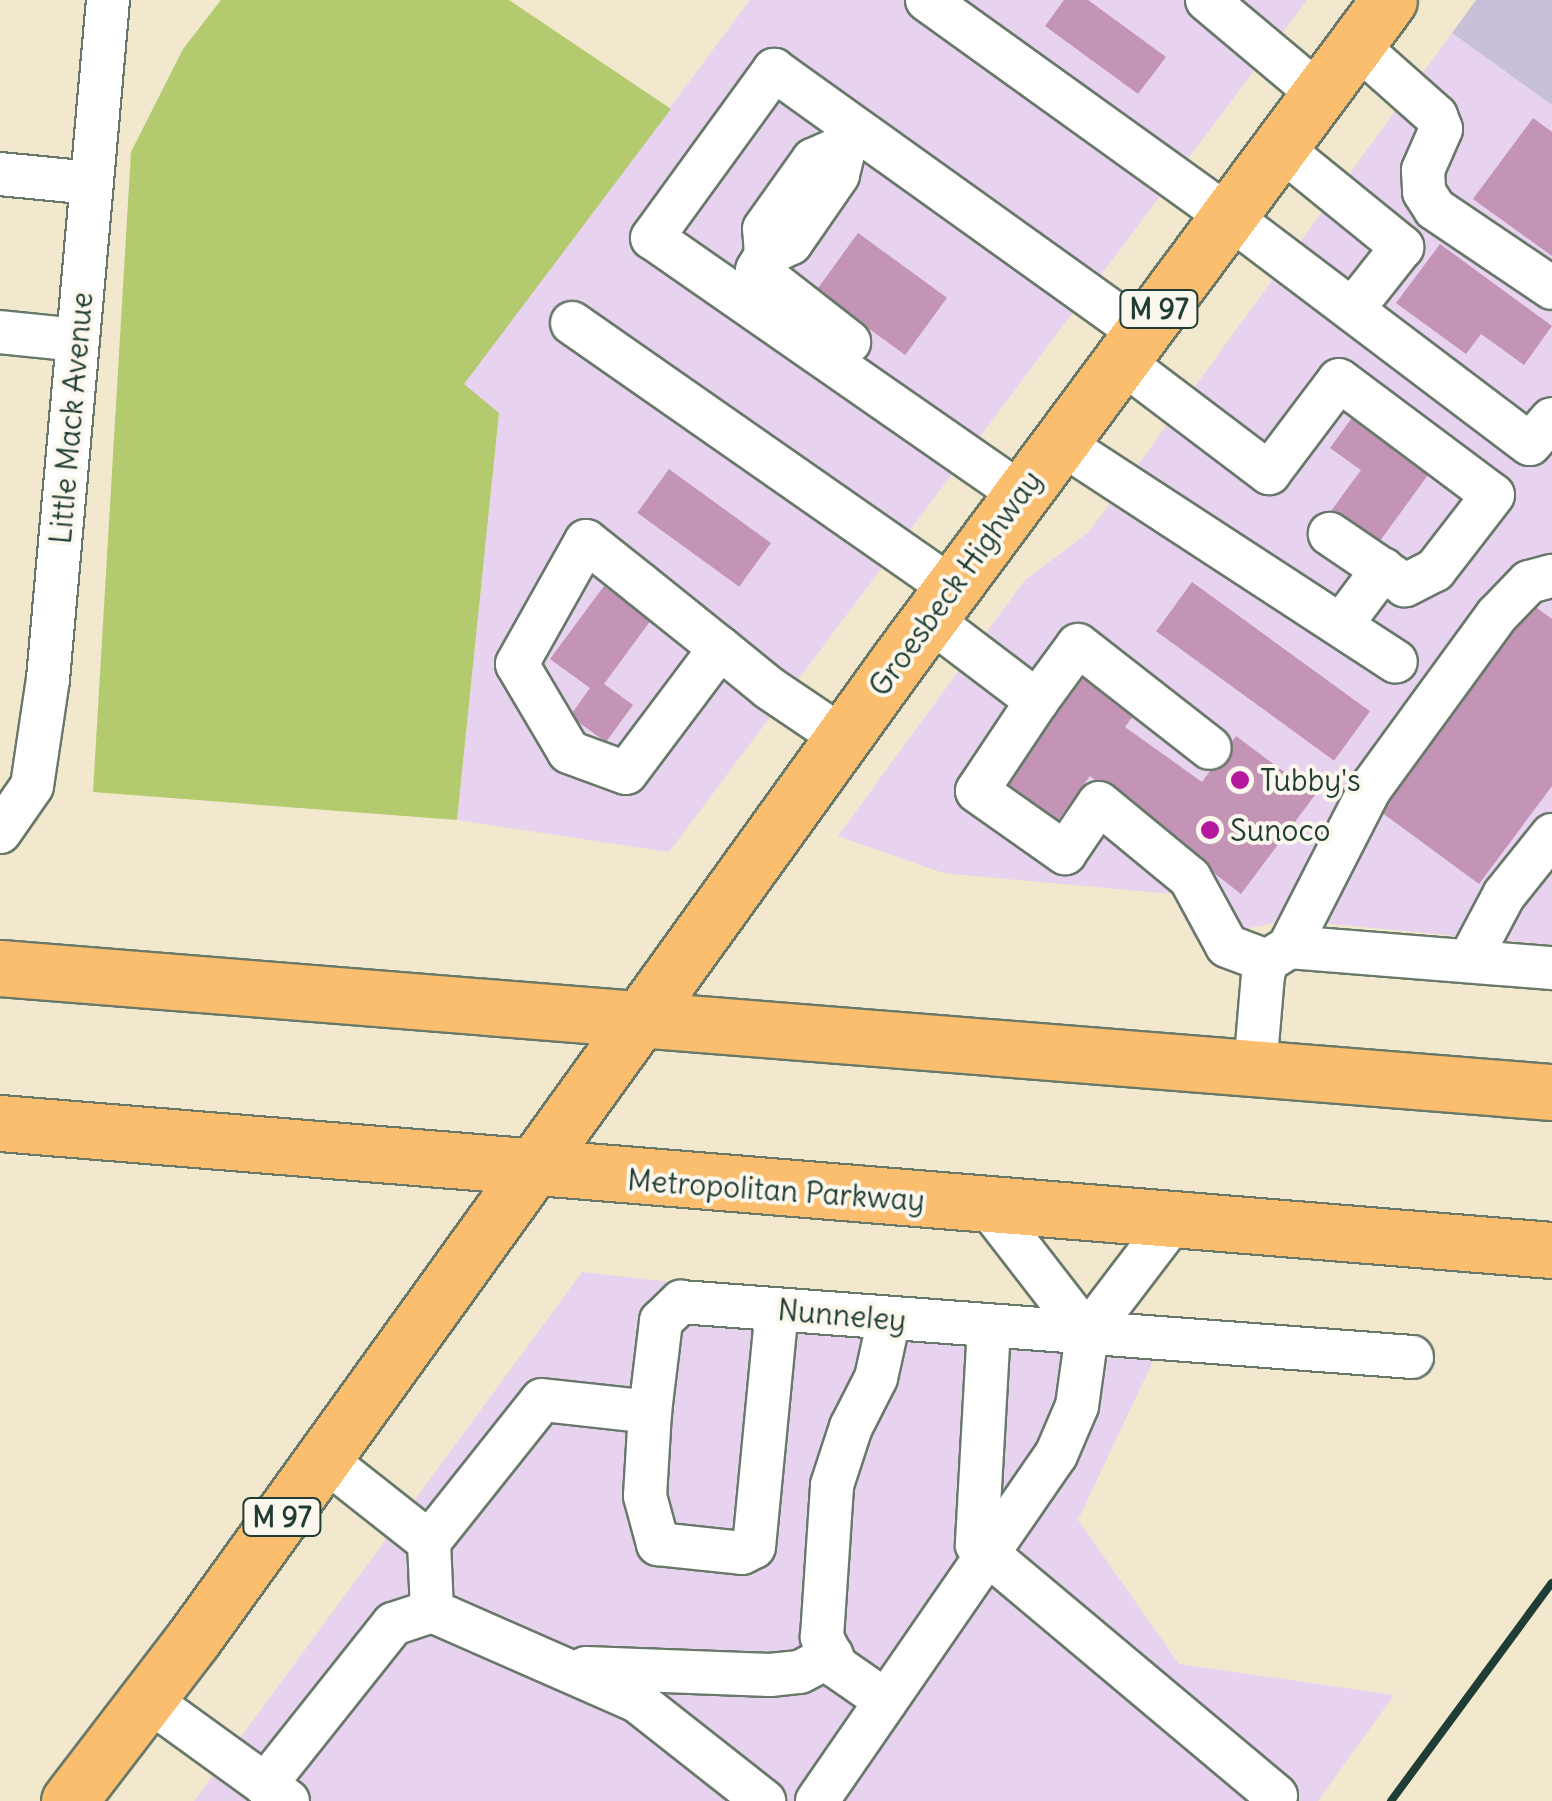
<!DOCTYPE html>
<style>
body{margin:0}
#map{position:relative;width:1552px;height:1801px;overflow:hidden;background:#f1e8ce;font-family:Delius,sans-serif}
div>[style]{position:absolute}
.built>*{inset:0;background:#e7d2ef}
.industrial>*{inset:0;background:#c8bfd8}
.green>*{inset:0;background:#b3ca6f}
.building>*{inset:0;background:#c394b6;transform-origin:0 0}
.roads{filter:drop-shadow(2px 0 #68796a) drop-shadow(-2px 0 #68796a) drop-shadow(0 2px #68796a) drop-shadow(0 -2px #68796a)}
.minor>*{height:42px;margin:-21px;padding:0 21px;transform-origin:21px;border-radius:21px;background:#fff}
.major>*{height:55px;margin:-27.5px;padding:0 27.5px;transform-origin:27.5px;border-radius:27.5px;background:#fabe6e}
.rail>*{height:8px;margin:-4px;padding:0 4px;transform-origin:4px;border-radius:4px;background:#1f3d34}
.dots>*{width:28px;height:28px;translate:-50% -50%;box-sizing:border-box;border:5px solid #fbf7ec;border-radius:50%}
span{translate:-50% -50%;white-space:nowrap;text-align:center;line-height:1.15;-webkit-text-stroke:8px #fbf7ec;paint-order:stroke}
.shield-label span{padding:2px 8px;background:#fbf7ec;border:2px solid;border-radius:8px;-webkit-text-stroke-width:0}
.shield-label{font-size:28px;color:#1f3d34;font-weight:700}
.street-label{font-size:30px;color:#1f3d34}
.poi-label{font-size:30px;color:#1f3d34}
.left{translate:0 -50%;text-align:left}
</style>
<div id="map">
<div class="built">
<div style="clip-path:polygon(750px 0,1307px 0,669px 852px,457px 820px,499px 414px,463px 385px)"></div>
<div style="clip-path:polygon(1452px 33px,1552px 105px,1552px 945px,1289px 920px,1195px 939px,1172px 894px,943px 873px,838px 836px,1025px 580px,1089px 532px)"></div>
<div style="clip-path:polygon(582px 1272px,1163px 1340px,1078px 1520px,1179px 1664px,1394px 1695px,1318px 1801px,194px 1801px)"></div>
</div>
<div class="industrial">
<div style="clip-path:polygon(1476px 0,1552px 0,1552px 105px,1452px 33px)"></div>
</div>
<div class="green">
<div style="clip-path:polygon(221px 0,509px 0,671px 109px,464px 384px,499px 413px,457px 820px,93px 792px,131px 152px,183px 49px)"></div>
</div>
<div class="building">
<div style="clip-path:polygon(1064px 0,1088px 0,1166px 57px,1138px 94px,1045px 26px)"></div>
<div style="clip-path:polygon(1533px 118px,1552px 132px,1552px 256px,1473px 199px)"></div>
<div style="left:858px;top:233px;width:110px;height:71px;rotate:36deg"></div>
<div style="clip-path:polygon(1440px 244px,1552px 326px,1524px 365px,1481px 334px,1466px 354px,1396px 303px)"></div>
<div style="clip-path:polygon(1359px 408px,1436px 464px,1377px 545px,1331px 511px,1361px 470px,1330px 448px)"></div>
<div style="left:669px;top:469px;width:126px;height:54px;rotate:36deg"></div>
<div style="left:1192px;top:582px;width:220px;height:61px;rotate:36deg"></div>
<div style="clip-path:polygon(604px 586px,651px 620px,604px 684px,633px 705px,606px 742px,570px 716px,590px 688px,550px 659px)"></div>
<div style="clip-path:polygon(1529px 602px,1552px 619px,1552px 786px,1479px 884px,1377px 809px)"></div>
<div style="clip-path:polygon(1079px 671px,1136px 712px,1125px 727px,1202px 782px,1236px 736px,1315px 795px,1241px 894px,1090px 776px,1053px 827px,996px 786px)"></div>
</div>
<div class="roads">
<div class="minor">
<div style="left:927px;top:0;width:370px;rotate:35.7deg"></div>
<div style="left:1228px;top:216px;width:378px;rotate:37.1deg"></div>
<div style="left:1530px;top:444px;width:33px;rotate:-49deg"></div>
<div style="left:1207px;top:0;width:146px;rotate:40deg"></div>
<div style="left:1356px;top:45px;width:107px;rotate:41.6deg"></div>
<div style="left:1436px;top:116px;width:14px;rotate:69deg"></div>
<div style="left:1441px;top:129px;width:45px;rotate:113.7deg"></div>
<div style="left:1423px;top:170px;width:22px;rotate:87deg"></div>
<div style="left:1424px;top:192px;width:20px;rotate:57deg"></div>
<div style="left:1435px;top:209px;width:141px;rotate:34deg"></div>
<div style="left:845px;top:146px;width:30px;rotate:104deg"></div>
<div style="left:838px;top:175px;width:83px;rotate:124.7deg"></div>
<div style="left:791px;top:243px;width:28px;rotate:154deg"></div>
<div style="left:766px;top:255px;width:17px;rotate:121deg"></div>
<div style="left:757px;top:270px;width:117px;rotate:38deg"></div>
<div style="left:1279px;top:147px;width:159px;rotate:39.1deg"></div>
<div style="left:1402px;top:247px;width:80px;rotate:128.4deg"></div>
<div style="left:0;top:174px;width:92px;rotate:5.6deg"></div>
<div style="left:766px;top:255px;width:26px;rotate:-94deg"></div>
<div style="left:764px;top:229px;width:85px;rotate:-54.6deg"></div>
<div style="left:813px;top:160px;width:32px;rotate:-24deg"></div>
<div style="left:572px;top:323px;width:463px;rotate:34.9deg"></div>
<div style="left:0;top:332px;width:78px;rotate:5.9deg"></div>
<div style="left:1121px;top:361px;width:186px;rotate:37.1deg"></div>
<div style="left:1269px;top:473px;width:116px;rotate:-53deg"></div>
<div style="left:1339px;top:380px;width:192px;rotate:36.8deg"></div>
<div style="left:1493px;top:495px;width:95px;rotate:127.7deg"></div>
<div style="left:1435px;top:570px;width:34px;rotate:153deg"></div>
<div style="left:1405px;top:585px;width:91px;rotate:-145.8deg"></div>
<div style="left:1059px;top:442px;width:402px;rotate:33.1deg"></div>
<div style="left:1021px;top:494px;width:449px;rotate:-145.2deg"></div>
<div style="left:652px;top:238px;width:208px;rotate:-54deg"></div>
<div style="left:774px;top:70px;width:452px;rotate:35.6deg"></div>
<div style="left:929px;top:619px;width:136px;rotate:37.2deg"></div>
<div style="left:1037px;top:701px;width:108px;rotate:123.7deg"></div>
<div style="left:977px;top:791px;width:108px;rotate:35.2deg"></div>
<div style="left:1065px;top:853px;width:60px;rotate:-55.8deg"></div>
<div style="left:1099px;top:803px;width:118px;rotate:39.5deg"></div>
<div style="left:1190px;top:878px;width:77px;rotate:61.4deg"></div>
<div style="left:1227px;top:946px;width:43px;rotate:20.6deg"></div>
<div style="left:1341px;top:625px;width:70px;rotate:-53.1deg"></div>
<div style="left:720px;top:648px;width:156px;rotate:126.9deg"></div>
<div style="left:626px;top:773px;width:61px;rotate:-159.8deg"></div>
<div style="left:569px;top:752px;width:102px;rotate:-120.6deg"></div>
<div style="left:517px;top:664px;width:141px;rotate:-60.7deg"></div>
<div style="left:586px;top:541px;width:69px;rotate:38.5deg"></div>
<div style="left:640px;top:584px;width:102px;rotate:38.7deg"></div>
<div style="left:720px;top:648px;width:63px;rotate:39.2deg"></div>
<div style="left:769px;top:688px;width:89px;rotate:34deg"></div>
<div style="left:1037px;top:701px;width:69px;rotate:-53.8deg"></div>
<div style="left:1078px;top:645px;width:167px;rotate:38deg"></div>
<div style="left:0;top:832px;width:56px;rotate:-55.2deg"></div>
<div style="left:32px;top:786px;width:108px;rotate:-81.5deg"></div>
<div style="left:48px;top:679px;width:682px;rotate:-84.95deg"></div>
<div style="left:1289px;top:947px;width:178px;rotate:-62.9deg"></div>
<div style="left:1370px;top:789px;width:215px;rotate:-53.9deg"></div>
<div style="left:1497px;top:615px;width:46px;rotate:-45.9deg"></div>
<div style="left:1529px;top:582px;width:24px;rotate:-15deg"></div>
<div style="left:1469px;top:961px;width:75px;rotate:-62.1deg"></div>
<div style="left:1504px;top:895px;width:77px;rotate:-51.3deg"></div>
<div style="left:1255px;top:1068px;width:93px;rotate:-85.1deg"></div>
<div style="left:1263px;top:975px;width:15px;rotate:-74deg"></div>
<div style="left:1267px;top:961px;width:26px;rotate:-32deg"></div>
<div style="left:1289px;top:947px;width:264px;rotate:4.6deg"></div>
<div style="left:987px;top:1205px;width:163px;rotate:52.2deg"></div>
<div style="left:1087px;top:1334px;width:143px;rotate:-52.7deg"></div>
<div style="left:989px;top:1327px;width:218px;rotate:93.2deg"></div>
<div style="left:977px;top:1545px;width:390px;rotate:40deg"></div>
<div style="left:1276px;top:1796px;width:6px;rotate:121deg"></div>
<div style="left:650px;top:1412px;width:84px;rotate:93.4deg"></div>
<div style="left:645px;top:1496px;width:50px;rotate:74.8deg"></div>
<div style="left:658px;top:1544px;width:84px;rotate:6.1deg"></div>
<div style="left:742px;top:1553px;width:13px;rotate:-27deg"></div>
<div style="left:754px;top:1547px;width:238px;rotate:-84.5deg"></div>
<div style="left:324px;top:1459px;width:134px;rotate:38.3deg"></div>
<div style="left:429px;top:1542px;width:69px;rotate:87.5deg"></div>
<div style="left:432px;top:1611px;width:224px;rotate:23.7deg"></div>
<div style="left:637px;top:1701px;width:162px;rotate:38.2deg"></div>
<div style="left:429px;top:1542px;width:181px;rotate:-51.5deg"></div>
<div style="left:542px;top:1400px;width:109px;rotate:6.3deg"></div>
<div style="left:650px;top:1412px;width:92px;rotate:-83.1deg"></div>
<div style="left:661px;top:1321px;width:28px;rotate:-44deg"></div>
<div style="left:681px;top:1302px;width:733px;rotate:4.3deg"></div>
<div style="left:586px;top:1668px;width:184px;rotate:2.2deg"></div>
<div style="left:770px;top:1675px;width:30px;rotate:-6deg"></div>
<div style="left:800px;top:1672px;width:36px;rotate:-28deg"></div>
<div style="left:147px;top:1699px;width:174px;rotate:35.9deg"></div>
<div style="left:886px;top:1701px;width:60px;rotate:-145.2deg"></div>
<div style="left:837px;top:1667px;width:34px;rotate:-117deg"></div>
<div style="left:822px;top:1637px;width:152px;rotate:-86.2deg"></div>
<div style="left:832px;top:1485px;width:61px;rotate:-71.9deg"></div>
<div style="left:851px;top:1427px;width:55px;rotate:-63deg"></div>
<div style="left:876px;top:1378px;width:60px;rotate:-77.6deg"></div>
<div style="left:265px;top:1785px;width:206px;rotate:-51.5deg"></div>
<div style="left:393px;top:1624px;width:41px;rotate:-18.4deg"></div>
<div style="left:817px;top:1801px;width:421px;rotate:-55.4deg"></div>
<div style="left:1056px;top:1455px;width:53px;rotate:-66.8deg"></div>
<div style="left:1077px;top:1406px;width:73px;rotate:-82.1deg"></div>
</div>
<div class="major">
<div style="left:0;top:968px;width:1557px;rotate:4.57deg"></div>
<div style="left:0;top:1123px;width:1557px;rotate:4.68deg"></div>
<div style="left:69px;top:1801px;width:205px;rotate:-52.5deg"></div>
<div style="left:194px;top:1638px;width:1204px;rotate:-54.22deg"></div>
<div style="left:898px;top:661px;width:823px;rotate:-53.39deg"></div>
</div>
</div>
<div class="rail">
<div style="left:1391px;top:1801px;width:271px;rotate:-53.6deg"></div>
</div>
<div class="dots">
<div style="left:1240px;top:780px;background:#b5179e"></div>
<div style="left:1210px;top:830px;background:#b5179e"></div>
</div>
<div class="shield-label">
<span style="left:1159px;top:309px">M 97</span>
<span style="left:282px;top:1517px">M 97</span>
</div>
<div class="street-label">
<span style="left:71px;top:418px;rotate:-85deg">Little Mack Avenue</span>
<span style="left:955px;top:583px;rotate:-54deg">Groesbeck Highway</span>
<span style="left:776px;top:1190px;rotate:4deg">Metropolitan Parkway</span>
<span style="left:842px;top:1315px;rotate:5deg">Nunneley</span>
</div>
<div class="poi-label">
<span class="left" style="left:1260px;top:780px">Tubby's</span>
<span class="left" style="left:1230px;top:830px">Sunoco</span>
</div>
</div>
